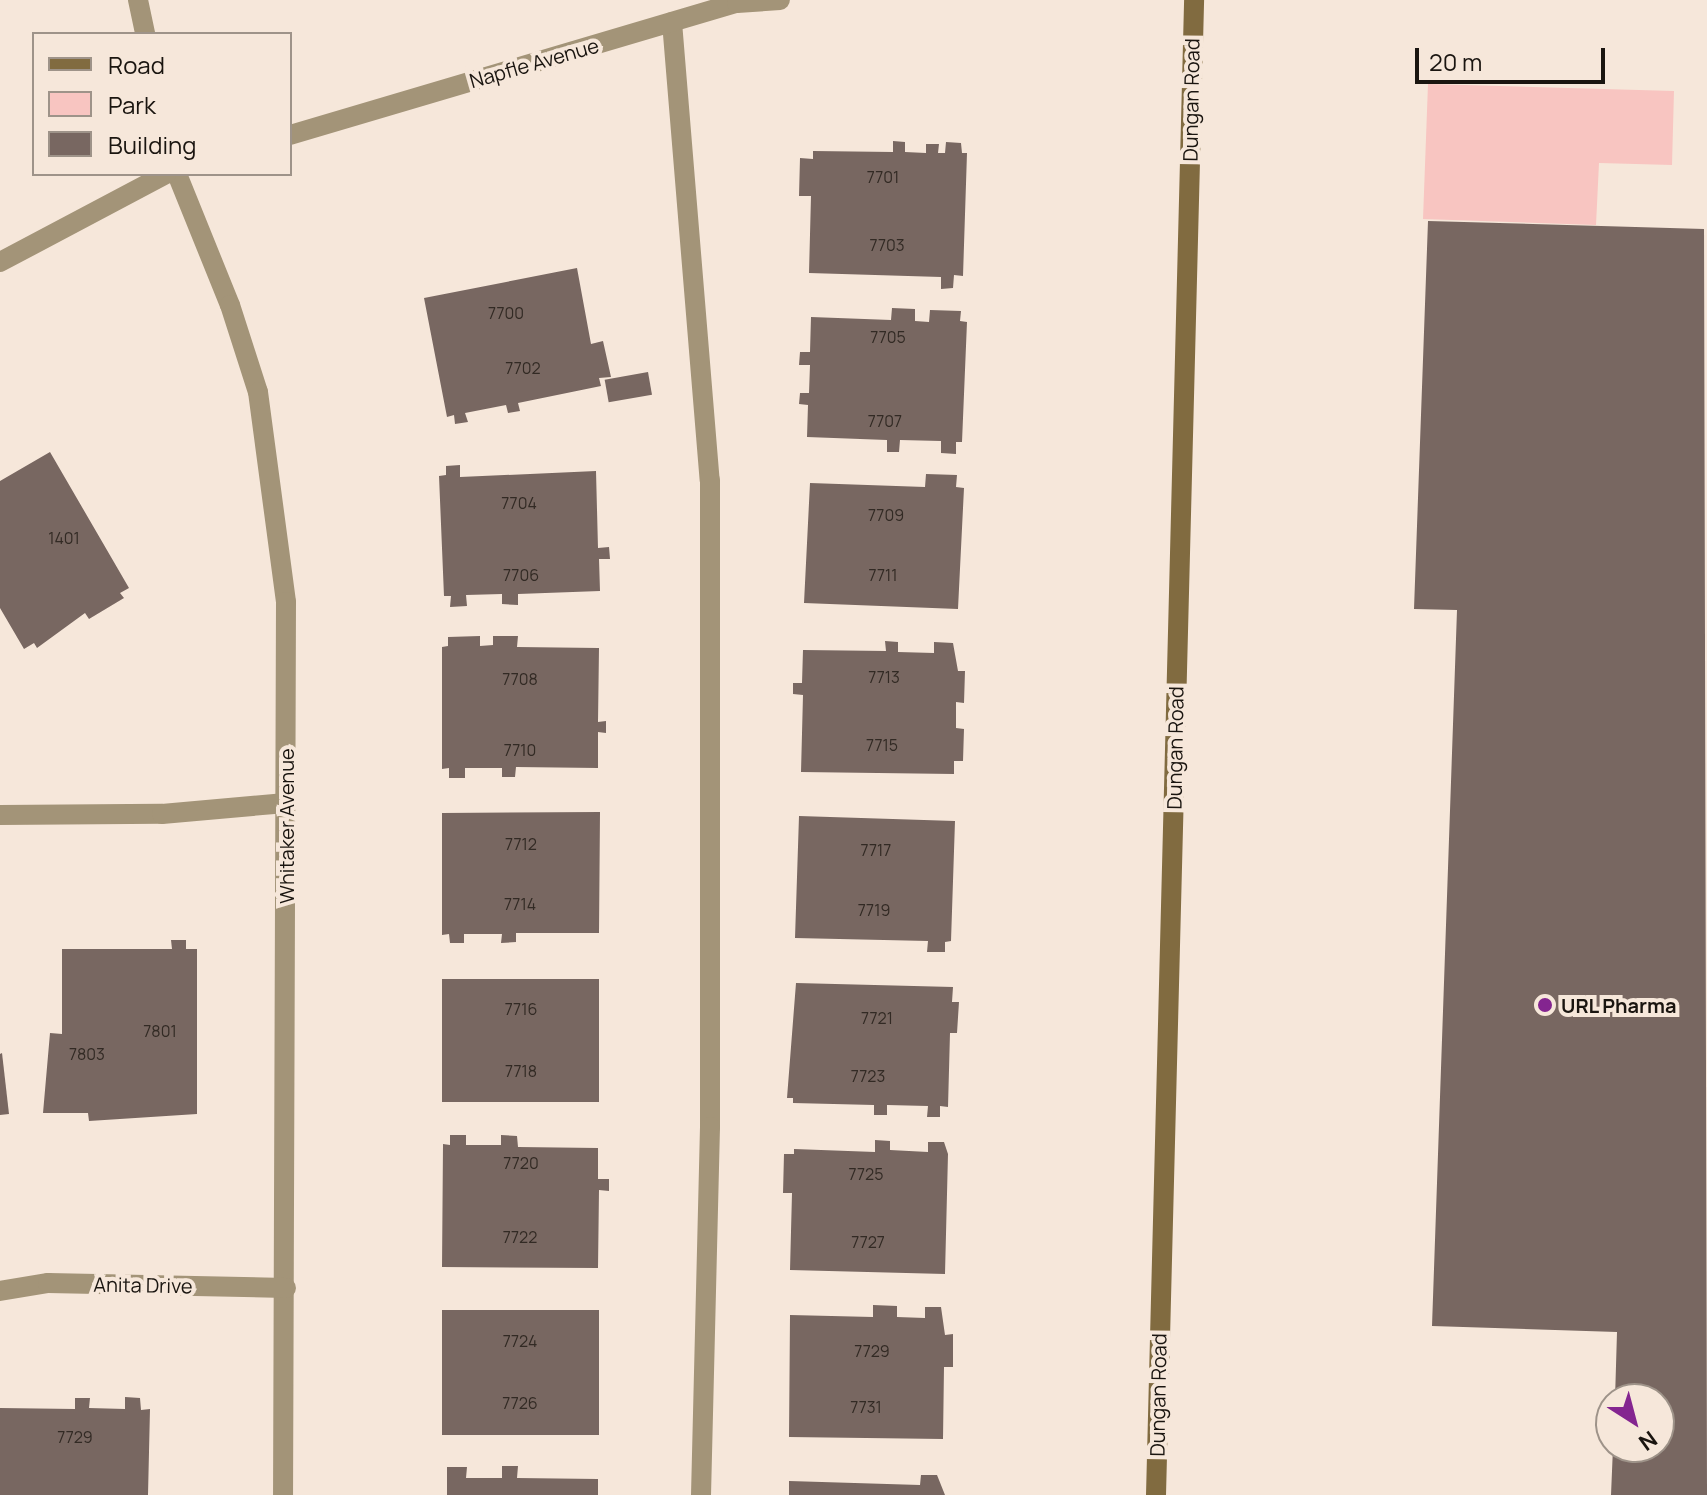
<!DOCTYPE html>
<style>
body{margin:0}
#map{position:relative;width:1707px;height:1495px;overflow:hidden;background:#f6e7da;font-family:Manrope,sans-serif}
div>[style]{position:absolute}
.green>*{inset:0;background:#f8c5c1}
.building>*{inset:0;background:#786761;transform-origin:0 0}
.lane>*{height:20px;margin:-10px;padding:0 10px;transform-origin:10px;border-radius:10px;background:#a39478}
.street>*{height:20px;margin:-10px;padding:0 10px;transform-origin:10px;border-radius:10px;background:#a39478}
.secondary>*{height:20px;margin:-10px;padding:0 10px;transform-origin:10px;border-radius:10px;background:#816b40}
.dots>*{width:22px;height:22px;translate:-50% -50%;box-sizing:border-box;border:4px solid #f6e7da;border-radius:50%}
span{translate:-50% -50%;white-space:nowrap;text-align:center;line-height:1.15;-webkit-text-stroke:8px #f6e7da;paint-order:stroke}
.number-label{font-size:16px;color:#322a24}
.number-label span{-webkit-text-stroke-width:0}
.street-label{font-size:20px;color:#1a1510}
.poi-label{font-size:20px;color:#1a1510;font-weight:700}
.left{translate:0 -50%;text-align:left}
.legend{position:absolute;left:32px;top:32px;width:260px;height:144px;box-sizing:border-box;background:#f6e7da;border:2px solid #9e9389;margin:0;padding:10px 14px;list-style:none;font-size:24px;color:#1a1510}
.legend li{display:flex;align-items:center;gap:16px;height:40px}
.legend b{width:40px;border:2px solid #9e9389}
.north{position:absolute;left:1595px;top:1383px;width:80px;height:80px;box-sizing:border-box;background:#f6e7da;border:2px solid #9e9389;border-radius:50%;rotate:144deg;font-size:22px;font-weight:700;line-height:32px;text-align:center;color:#1a1510}
.north::after{content:'';display:block;margin:auto;width:28px;height:36px;background:#842590;clip-path:polygon(50% 0,100% 100%,50% 72%,0 100%)}
.scale{position:absolute;left:1415px;top:48px;width:190px;height:36px;box-sizing:border-box;border:4px solid #1a1510;border-top:0;padding-left:10px;font-size:24px;line-height:28px;white-space:nowrap;color:#1a1510;-webkit-text-stroke:6px #f6e7da;paint-order:stroke}
</style>
<div id="map">
<div class="green">
<div style="clip-path:polygon(1428px 84px,1674px 91px,1672px 165px,1599px 163px,1596px 225px,1423px 219px)"></div>
</div>
<div class="building">
<div style="clip-path:polygon(893px 141px,905px 142px,905px 152px,926px 153px,926px 144px,939px 144px,938px 153px,945px 153px,946px 142px,961px 143px,962px 153px,967px 153px,963px 276px,954px 275px,953px 288px,941px 289px,941px 277px,809px 273px,811px 196px,799px 196px,800px 158px,813px 159px,813px 151px,893px 152px)"></div>
<div style="clip-path:polygon(1704px 218px,1707px 1495px,1611px 1495px,1613px 1447px,1659px 1447px,1659px 1399px,1615px 1399px,1617px 1332px,1432px 1326px,1457px 610px,1414px 609px,1428px 221px,1704px 229px)"></div>
<div style="clip-path:polygon(577px 268px,591px 344px,603px 341px,611px 377px,599px 378px,601px 386px,518px 403px,520px 411px,508px 413px,506px 405px,465px 413px,468px 422px,455px 424px,454px 415px,447px 417px,424px 298px)"></div>
<div style="clip-path:polygon(892px 308px,915px 309px,915px 321px,929px 322px,930px 310px,961px 311px,960px 321px,967px 322px,962px 442px,956px 442px,956px 454px,941px 453px,941px 441px,900px 440px,899px 452px,887px 452px,887px 440px,807px 437px,808px 405px,799px 404px,800px 393px,809px 393px,810px 365px,799px 365px,800px 352px,810px 352px,811px 317px,891px 320px)"></div>
<div style="left:648px;top:372px;width:23px;height:44px;rotate:80deg"></div>
<div style="clip-path:polygon(50px 452px,129px 588px,120px 593px,124px 598px,89px 619px,85px 613px,37px 648px,34px 643px,24px 649px,0 608px,0 481px)"></div>
<div style="clip-path:polygon(460px 465px,460px 477px,596px 471px,598px 548px,609px 547px,610px 559px,599px 559px,600px 591px,518px 594px,518px 605px,502px 604px,502px 594px,466px 595px,467px 606px,450px 607px,451px 596px,444px 596px,439px 476px,446px 475px,446px 466px)"></div>
<div style="clip-path:polygon(926px 474px,957px 475px,956px 487px,964px 488px,958px 609px,804px 603px,810px 483px,925px 487px)"></div>
<div style="clip-path:polygon(480px 636px,480px 646px,493px 645px,493px 636px,518px 636px,517px 647px,599px 648px,598px 722px,606px 721px,606px 733px,598px 732px,598px 768px,516px 767px,515px 777px,502px 777px,502px 768px,465px 768px,465px 778px,449px 778px,449px 768px,442px 769px,442px 647px,448px 646px,448px 637px)"></div>
<div style="clip-path:polygon(885px 641px,898px 642px,898px 652px,934px 653px,934px 642px,953px 643px,958px 671px,965px 671px,964px 703px,956px 702px,956px 728px,964px 729px,963px 761px,954px 761px,954px 774px,801px 772px,803px 695px,793px 694px,793px 683px,802px 683px,803px 650px,886px 651px)"></div>
<div style="clip-path:polygon(600px 812px,599px 933px,516px 933px,516px 942px,501px 943px,502px 934px,464px 934px,464px 943px,450px 943px,449px 934px,442px 935px,442px 813px)"></div>
<div style="clip-path:polygon(799px 816px,955px 821px,951px 941px,945px 942px,945px 952px,927px 952px,928px 941px,795px 938px)"></div>
<div style="clip-path:polygon(171px 940px,186px 940px,186px 949px,197px 949px,197px 1114px,89px 1121px,88px 1113px,43px 1113px,50px 1033px,62px 1034px,62px 949px,172px 949px)"></div>
<div style="left:442px;top:979px;width:157px;height:123px"></div>
<div style="clip-path:polygon(796px 983px,953px 987px,952px 1002px,959px 1002px,957px 1033px,950px 1033px,948px 1107px,940px 1106px,940px 1117px,927px 1117px,928px 1106px,887px 1105px,887px 1115px,874px 1115px,874px 1105px,793px 1103px,793px 1098px,787px 1098px)"></div>
<div style="clip-path:polygon(2px 1053px,9px 1114px,0 1115px,0 1054px)"></div>
<div style="clip-path:polygon(450px 1135px,466px 1135px,466px 1145px,501px 1145px,501px 1135px,517px 1136px,518px 1147px,598px 1148px,598px 1179px,609px 1179px,609px 1191px,599px 1190px,598px 1268px,442px 1267px,443px 1144px,450px 1145px)"></div>
<div style="clip-path:polygon(875px 1140px,890px 1141px,890px 1150px,928px 1152px,928px 1142px,944px 1142px,948px 1154px,945px 1274px,790px 1270px,792px 1193px,783px 1193px,784px 1154px,794px 1154px,794px 1149px,875px 1152px)"></div>
<div style="clip-path:polygon(873px 1305px,897px 1306px,897px 1317px,925px 1318px,925px 1307px,941px 1307px,945px 1335px,953px 1334px,953px 1367px,944px 1367px,943px 1439px,789px 1437px,790px 1315px,873px 1317px)"></div>
<div style="left:599px;top:1310px;width:125px;height:157px;rotate:90deg"></div>
<div style="clip-path:polygon(125px 1397px,140px 1398px,141px 1410px,150px 1409px,148px 1495px,0 1495px,0 1408px,75px 1409px,75px 1398px,90px 1398px,89px 1408px,125px 1409px)"></div>
<div style="clip-path:polygon(502px 1466px,518px 1466px,517px 1478px,598px 1479px,598px 1495px,447px 1495px,447px 1467px,467px 1467px,466px 1478px,502px 1478px)"></div>
<div style="clip-path:polygon(921px 1475px,937px 1475px,945px 1495px,789px 1495px,789px 1481px,920px 1485px)"></div>
</div>
<div class="lane">
<div style="left:672px;top:22px;width:460px;rotate:85.3deg"></div>
<div style="left:710px;top:480px;width:647px;rotate:90deg"></div>
<div style="left:710px;top:1127px;width:368px;rotate:91.4deg"></div>
<div style="left:0;top:815px;width:162px;rotate:-0.4deg"></div>
<div style="left:162px;top:814px;width:124px;rotate:-5.1deg"></div>
</div>
<div class="street">
<div style="left:138px;top:0;width:35px;rotate:78deg"></div>
<div style="left:290px;top:135px;width:466px;rotate:-16.5deg"></div>
<div style="left:737px;top:3px;width:43px;rotate:-4deg"></div>
<div style="left:177px;top:174px;width:141px;rotate:68deg"></div>
<div style="left:230px;top:305px;width:91px;rotate:72.2deg"></div>
<div style="left:258px;top:392px;width:212px;rotate:82.4deg"></div>
<div style="left:286px;top:602px;width:893px;rotate:90.19deg"></div>
<div style="left:0;top:262px;width:188px;rotate:-27.9deg"></div>
<div style="left:0;top:1291px;width:49px;rotate:-9.5deg"></div>
<div style="left:48px;top:1283px;width:238px;rotate:1.2deg"></div>
</div>
<div class="secondary">
<div style="left:1156px;top:1495px;width:1495px;rotate:-88.54deg"></div>
</div>
<div class="dots">
<div style="left:1545px;top:1005px;background:#842590"></div>
</div>
<div class="number-label">
<span style="left:883px;top:177px">7701</span>
<span style="left:887px;top:245px">7703</span>
<span style="left:506px;top:313px">7700</span>
<span style="left:888px;top:337px">7705</span>
<span style="left:523px;top:368px">7702</span>
<span style="left:885px;top:421px">7707</span>
<span style="left:519px;top:503px">7704</span>
<span style="left:886px;top:515px">7709</span>
<span style="left:64px;top:538px">1401</span>
<span style="left:521px;top:575px">7706</span>
<span style="left:883px;top:575px">7711</span>
<span style="left:884px;top:677px">7713</span>
<span style="left:520px;top:679px">7708</span>
<span style="left:882px;top:745px">7715</span>
<span style="left:520px;top:750px">7710</span>
<span style="left:521px;top:844px">7712</span>
<span style="left:876px;top:850px">7717</span>
<span style="left:520px;top:904px">7714</span>
<span style="left:874px;top:910px">7719</span>
<span style="left:521px;top:1009px">7716</span>
<span style="left:877px;top:1018px">7721</span>
<span style="left:160px;top:1031px">7801</span>
<span style="left:87px;top:1054px">7803</span>
<span style="left:521px;top:1071px">7718</span>
<span style="left:868px;top:1076px">7723</span>
<span style="left:521px;top:1163px">7720</span>
<span style="left:866px;top:1174px">7725</span>
<span style="left:520px;top:1237px">7722</span>
<span style="left:868px;top:1242px">7727</span>
<span style="left:520px;top:1341px">7724</span>
<span style="left:872px;top:1351px">7729</span>
<span style="left:520px;top:1403px">7726</span>
<span style="left:866px;top:1407px">7731</span>
<span style="left:75px;top:1437px">7729</span>
</div>
<div class="street-label">
<span style="left:534px;top:63px;rotate:-16deg">Napfle Avenue</span>
<span style="left:1191px;top:100px;rotate:-89deg">Dungan Road</span>
<span style="left:1175px;top:748px;rotate:-89deg">Dungan Road</span>
<span style="left:286px;top:826px;rotate:-90deg">Whitaker Avenue</span>
<span style="left:143px;top:1285px;rotate:1deg">Anita Drive</span>
<span style="left:1158px;top:1395px;rotate:-89deg">Dungan Road</span>
</div>
<div class="poi-label">
<span class="left" style="left:1561px;top:1005px">URL Pharma</span>
</div>
<ul class="legend">
<li><b style="height:10px;background:#816b40"></b>Road</li>
<li><b style="height:22px;background:#f8c5c1"></b>Park</li>
<li><b style="height:22px;background:#786761"></b>Building</li>
</ul>
<div class="north">N</div>
<div class="scale">20 m</div>
</div>
